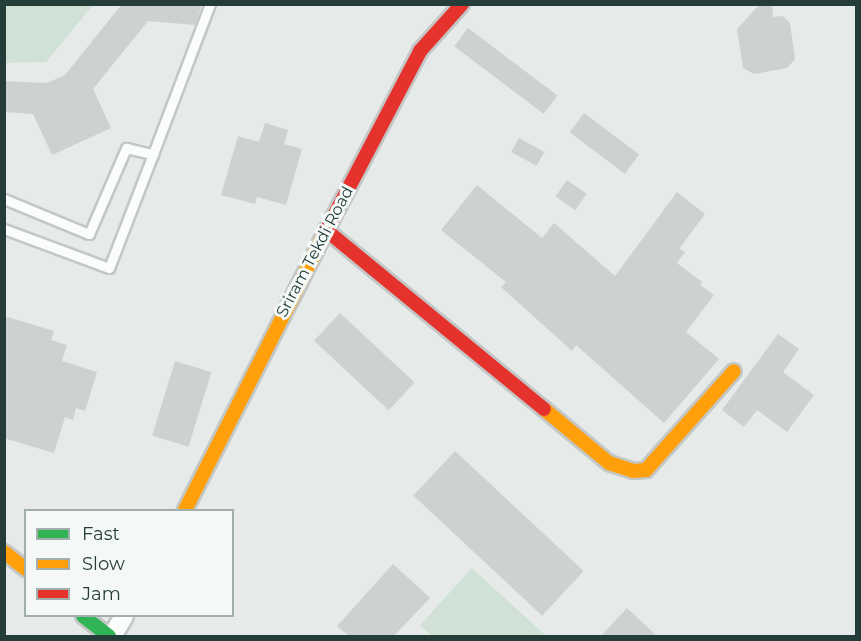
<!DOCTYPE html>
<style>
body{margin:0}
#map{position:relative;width:861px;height:641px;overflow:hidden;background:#e6eae9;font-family:Montserrat,sans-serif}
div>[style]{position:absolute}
.green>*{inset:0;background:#d0e2d8}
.building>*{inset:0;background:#cdd1d0;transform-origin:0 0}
.roads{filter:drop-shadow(2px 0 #c3c7c6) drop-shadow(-2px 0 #c3c7c6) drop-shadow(0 2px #c3c7c6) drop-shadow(0 -2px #c3c7c6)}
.lane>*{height:9px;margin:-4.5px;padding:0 4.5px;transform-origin:4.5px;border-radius:4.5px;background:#fbfcfc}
.street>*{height:18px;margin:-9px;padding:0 9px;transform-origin:9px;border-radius:9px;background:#fbfcfc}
.fast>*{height:14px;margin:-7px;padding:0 7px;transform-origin:7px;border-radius:7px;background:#30b455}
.slow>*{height:14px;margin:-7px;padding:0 7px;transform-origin:7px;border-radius:7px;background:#ff9f0a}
.jam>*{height:14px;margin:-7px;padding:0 7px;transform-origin:7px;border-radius:7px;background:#e5322d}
span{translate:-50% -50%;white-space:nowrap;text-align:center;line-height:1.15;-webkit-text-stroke:6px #f4f9f7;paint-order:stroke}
.street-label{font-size:16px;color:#243d39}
.frame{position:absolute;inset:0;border:6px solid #243d39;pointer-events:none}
.legend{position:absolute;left:24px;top:509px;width:210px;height:108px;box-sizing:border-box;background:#f4f9f7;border:2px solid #a1aeab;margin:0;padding:8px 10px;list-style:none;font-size:18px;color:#243d39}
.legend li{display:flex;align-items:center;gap:12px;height:30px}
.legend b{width:30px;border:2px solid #a1aeab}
</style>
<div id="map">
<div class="green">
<div style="clip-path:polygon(4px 5px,5px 4px,93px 5px,46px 62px,5px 63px)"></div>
<div style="clip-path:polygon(472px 568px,531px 622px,546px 636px,432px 636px,420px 625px)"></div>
</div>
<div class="building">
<div style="clip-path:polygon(122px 4px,202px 4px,195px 25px,148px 21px,93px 89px,111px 128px,52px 155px,33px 114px,4px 112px,4px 81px,47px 83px,65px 75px)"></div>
<div style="clip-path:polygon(760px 4px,772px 4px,773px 17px,783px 16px,790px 23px,795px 59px,787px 68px,754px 74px,743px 68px,737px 29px)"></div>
<div style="left:468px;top:28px;width:112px;height:23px;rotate:37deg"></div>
<div style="left:584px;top:113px;width:69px;height:24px;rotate:37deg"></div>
<div style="clip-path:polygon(265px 123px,288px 130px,284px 144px,302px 149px,286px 205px,257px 197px,255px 204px,221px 195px,238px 136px,259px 142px)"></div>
<div style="left:519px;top:138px;width:29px;height:16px;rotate:29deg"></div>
<div style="left:567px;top:180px;width:24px;height:20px;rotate:35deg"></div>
<div style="clip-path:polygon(477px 185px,542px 238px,554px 223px,615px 276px,677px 192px,705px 214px,679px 249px,685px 252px,677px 263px,702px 282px,700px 285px,714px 295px,686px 332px,719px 359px,664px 423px,576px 345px,572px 351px,501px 287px,506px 282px,441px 230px)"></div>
<div style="left:340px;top:313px;width:102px;height:38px;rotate:43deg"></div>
<div style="clip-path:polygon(4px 316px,54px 331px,51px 340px,67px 345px,62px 361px,97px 372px,85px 411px,76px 408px,73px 420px,65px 417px,54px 453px,4px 438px)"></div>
<div style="clip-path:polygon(778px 334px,799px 349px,783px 372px,814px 395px,787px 432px,757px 410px,744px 427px,722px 410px)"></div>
<div style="left:175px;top:361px;width:38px;height:78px;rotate:17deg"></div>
<div style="left:455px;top:451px;width:176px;height:61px;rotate:43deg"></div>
<div style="clip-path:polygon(393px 564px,430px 598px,394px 636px,349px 636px,337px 626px)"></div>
<div style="clip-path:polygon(627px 608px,657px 636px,601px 636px)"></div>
</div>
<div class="roads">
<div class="lane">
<div style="left:153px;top:154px;width:160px;rotate:-69.2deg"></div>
<div style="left:4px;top:199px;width:92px;rotate:22.4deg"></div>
<div style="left:89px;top:234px;width:94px;rotate:-66.7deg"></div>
<div style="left:126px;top:148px;width:28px;rotate:13deg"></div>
<div style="left:153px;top:154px;width:122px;rotate:111.1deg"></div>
<div style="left:109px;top:268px;width:112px;rotate:-159.6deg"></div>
</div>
<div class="street">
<div style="left:112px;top:636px;width:23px;rotate:-59deg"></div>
</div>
<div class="fast">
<div style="left:83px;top:616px;width:33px;rotate:38deg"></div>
</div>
<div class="slow">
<div style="left:544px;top:409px;width:85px;rotate:39.7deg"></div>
<div style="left:609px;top:463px;width:25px;rotate:18deg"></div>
<div style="left:633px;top:471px;width:13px;rotate:-4deg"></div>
<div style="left:646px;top:470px;width:132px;rotate:-48.4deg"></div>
<div style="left:185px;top:510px;width:308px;rotate:-63.2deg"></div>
<div style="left:4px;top:552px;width:28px;rotate:38deg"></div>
</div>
<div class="jam">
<div style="left:326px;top:230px;width:282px;rotate:39.4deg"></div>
<div style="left:324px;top:235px;width:208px;rotate:-62.4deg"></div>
<div style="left:420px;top:51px;width:63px;rotate:-48.2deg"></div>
</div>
</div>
<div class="street-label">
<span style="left:315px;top:252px;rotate:-62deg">Sriram Tekdi Road</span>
</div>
<div class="frame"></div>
<ul class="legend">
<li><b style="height:8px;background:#30b455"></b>Fast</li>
<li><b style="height:8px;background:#ff9f0a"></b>Slow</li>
<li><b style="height:8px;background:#e5322d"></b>Jam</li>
</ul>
</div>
